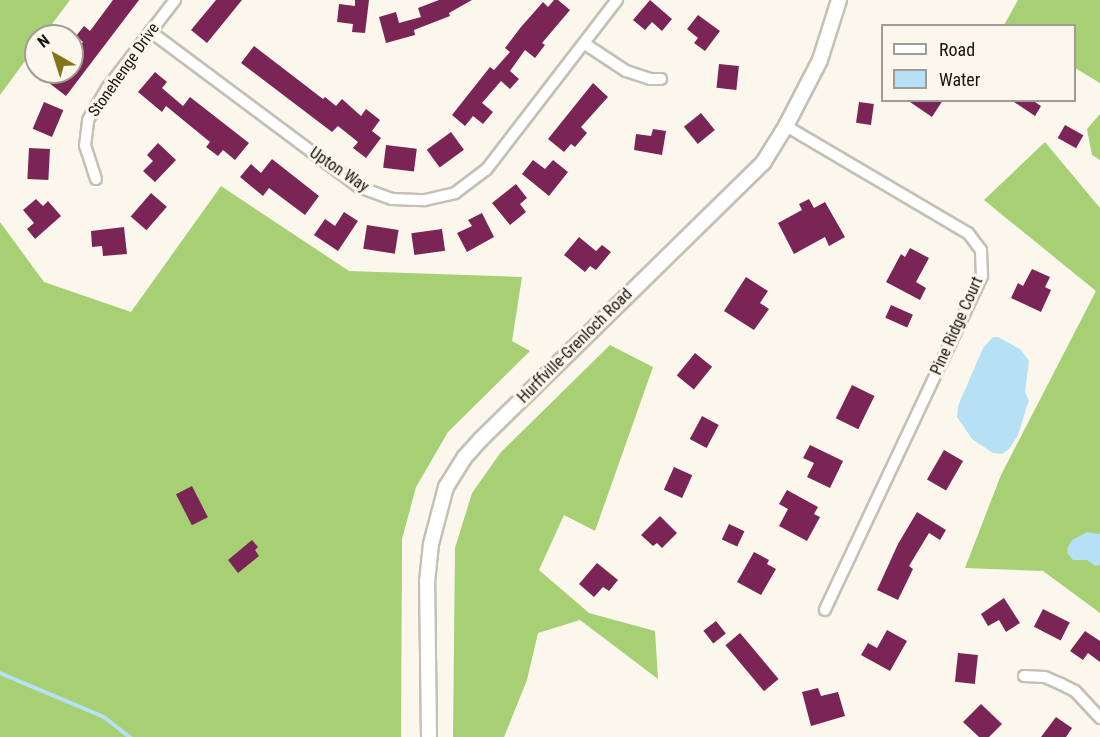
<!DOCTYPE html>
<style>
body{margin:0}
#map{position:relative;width:1100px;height:737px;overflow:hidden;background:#fbf7ed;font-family:"Roboto Condensed",sans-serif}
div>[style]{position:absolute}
.forest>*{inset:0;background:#a6d073}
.water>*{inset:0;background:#b6e0f3}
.stream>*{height:4px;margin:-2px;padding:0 2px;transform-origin:2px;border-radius:2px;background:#b6e0f3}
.building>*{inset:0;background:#7a2555;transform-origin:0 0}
.roads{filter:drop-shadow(2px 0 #c3c0b6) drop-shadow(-2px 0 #c3c0b6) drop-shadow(0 2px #c3c0b6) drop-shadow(0 -2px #c3c0b6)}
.street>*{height:10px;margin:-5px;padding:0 5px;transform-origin:5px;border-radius:5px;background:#fff}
.secondary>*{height:14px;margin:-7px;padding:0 7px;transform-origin:7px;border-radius:7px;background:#fff}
span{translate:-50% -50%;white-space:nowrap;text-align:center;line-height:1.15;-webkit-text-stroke:6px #fbf7ed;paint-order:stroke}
.street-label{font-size:16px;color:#161411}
.legend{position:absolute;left:881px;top:24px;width:195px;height:78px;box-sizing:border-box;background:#fbf7ed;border:2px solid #9f9c95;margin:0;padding:8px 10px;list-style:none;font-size:18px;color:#161411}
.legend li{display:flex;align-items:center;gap:12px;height:30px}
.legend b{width:30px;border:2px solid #9f9c95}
.north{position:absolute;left:24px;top:24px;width:60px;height:60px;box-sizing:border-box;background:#fbf7ed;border:2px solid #9f9c95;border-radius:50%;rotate:321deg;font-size:16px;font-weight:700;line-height:24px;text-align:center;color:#161411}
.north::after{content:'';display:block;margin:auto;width:21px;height:27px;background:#837619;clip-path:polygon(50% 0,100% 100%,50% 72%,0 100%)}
</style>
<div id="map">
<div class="forest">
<div style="clip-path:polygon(0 0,70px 0,43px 36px,36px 36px,36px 46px,0 95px)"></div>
<div style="clip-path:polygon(1018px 0,1100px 0,1100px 83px,1075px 68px,1074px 26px,1004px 25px)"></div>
<div style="clip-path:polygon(1100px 114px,1100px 160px,1092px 155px,1087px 129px)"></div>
<div style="clip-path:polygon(1045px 142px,1100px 208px,1100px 613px,1043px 571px,965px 568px,1001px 475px,1096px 291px,984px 200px)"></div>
<div style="clip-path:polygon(221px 186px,349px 271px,522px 277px,512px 341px,530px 351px,448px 432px,416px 487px,402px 539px,401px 737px,0 737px,0 222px,44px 282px,131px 312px)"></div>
<div style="clip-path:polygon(610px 345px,653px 367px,595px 531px,564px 515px,539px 570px,589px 613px,655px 631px,658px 679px,580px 620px,538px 633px,527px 680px,504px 737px,453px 737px,455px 548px,472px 493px,501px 452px)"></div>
</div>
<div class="water">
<div style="clip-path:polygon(993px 337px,998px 337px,1020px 349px,1029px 361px,1025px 392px,1029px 401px,1027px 406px,1018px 435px,1010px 448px,1002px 454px,993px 453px,972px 439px,957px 417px,958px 406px,983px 348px)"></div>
<div style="clip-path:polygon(1087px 532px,1100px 534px,1100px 565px,1095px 566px,1087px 560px,1073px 560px,1068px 554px,1067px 549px,1072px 540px)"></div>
</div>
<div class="stream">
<div style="left:0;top:673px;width:113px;rotate:22.9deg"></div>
<div style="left:104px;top:717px;width:33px;rotate:38deg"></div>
</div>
<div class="building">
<div style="clip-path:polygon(113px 0,139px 0,66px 96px,44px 79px,50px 72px,72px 72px,72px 55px,83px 42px,76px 36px,84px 26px,90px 31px)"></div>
<div style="clip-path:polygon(216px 0,242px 0,207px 43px,191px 30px)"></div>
<div style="clip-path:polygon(355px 0,369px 0,365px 33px,352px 32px,353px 24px,337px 22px,339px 4px,355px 6px)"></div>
<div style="clip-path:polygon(439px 0,472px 0,449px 13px,450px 16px,414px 30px,415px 35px,386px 43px,379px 17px,396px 12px,399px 23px,421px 17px,418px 8px)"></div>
<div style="clip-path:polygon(554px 0,558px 0,570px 10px,542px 43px,545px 45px,535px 58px,525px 50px,510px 71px,519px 79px,510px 89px,501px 81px,482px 103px,493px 112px,483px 124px,473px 116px,465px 126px,452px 115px,490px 67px,494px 70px,510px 52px,505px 48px,521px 27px,543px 2px,548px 7px)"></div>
<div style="clip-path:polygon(650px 0,672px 19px,662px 31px,652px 22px,645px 30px,633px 20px)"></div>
<div style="clip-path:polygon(698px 15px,720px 31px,705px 51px,694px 43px,698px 38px,687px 29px)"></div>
<div style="clip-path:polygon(254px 46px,323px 99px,325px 97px,336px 106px,342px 99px,361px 116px,366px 109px,380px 120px,372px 131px,381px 138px,366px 158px,353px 148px,358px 142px,338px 126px,332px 132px,241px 63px)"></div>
<div style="left:719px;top:64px;width:20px;height:24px;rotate:6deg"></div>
<div style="clip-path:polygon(155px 72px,167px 82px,162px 88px,183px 106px,190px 97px,249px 143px,235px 160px,223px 150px,218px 156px,206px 147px,210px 142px,166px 106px,162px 112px,138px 92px)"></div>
<div style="clip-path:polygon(593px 83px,608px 97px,581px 127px,587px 133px,575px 147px,571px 144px,564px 152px,548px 139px)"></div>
<div style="clip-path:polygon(907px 100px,943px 100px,932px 117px)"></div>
<div style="clip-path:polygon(1011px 100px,1032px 100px,1041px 106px,1035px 116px)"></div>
<div style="left:44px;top:102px;width:21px;height:29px;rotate:23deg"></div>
<div style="left:859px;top:102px;width:15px;height:21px;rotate:8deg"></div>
<div style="left:701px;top:113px;width:22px;height:22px;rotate:51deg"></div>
<div style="left:1065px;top:125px;width:21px;height:15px;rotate:29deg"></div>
<div style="clip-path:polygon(653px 129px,666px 131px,662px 155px,634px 150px,636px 134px,651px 136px)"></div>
<div style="left:451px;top:132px;width:22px;height:30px;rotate:54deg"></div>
<div style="clip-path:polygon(158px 143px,176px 160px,155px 182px,143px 171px,153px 161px,147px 155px)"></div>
<div style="left:386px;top:145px;width:31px;height:23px;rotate:7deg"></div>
<div style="left:29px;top:148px;width:21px;height:31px;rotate:3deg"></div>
<div style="clip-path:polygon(272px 159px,319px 196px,305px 215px,269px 188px,263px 196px,240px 177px,251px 164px,261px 173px)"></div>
<div style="clip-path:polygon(533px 160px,545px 169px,553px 160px,568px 172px,549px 196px,522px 174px)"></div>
<div style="clip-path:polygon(516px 184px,527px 198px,520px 204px,526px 212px,510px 225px,492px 203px)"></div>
<div style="left:151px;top:193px;width:21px;height:31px;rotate:41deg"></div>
<div style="clip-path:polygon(36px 199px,43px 206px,48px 201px,61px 216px,35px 239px,27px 229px,34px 223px,23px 210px)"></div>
<div style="clip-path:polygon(809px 199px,814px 208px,825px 202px,845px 237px,829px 246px,825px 237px,794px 254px,778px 223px,802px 210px,799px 204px)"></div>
<div style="clip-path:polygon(344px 212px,358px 221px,338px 251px,314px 235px,325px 219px,335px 226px)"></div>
<div style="clip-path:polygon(482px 213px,494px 237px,467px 252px,457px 233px,472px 226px,468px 220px)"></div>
<div style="left:367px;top:225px;width:32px;height:24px;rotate:9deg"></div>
<div style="clip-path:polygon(124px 227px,127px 254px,103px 256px,102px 246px,92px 247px,91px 231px)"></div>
<div style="left:442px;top:229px;width:22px;height:31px;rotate:82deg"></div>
<div style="clip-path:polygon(579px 237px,596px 251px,602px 245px,611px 252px,596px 270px,590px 266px,585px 272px,564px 255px)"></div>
<div style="clip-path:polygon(910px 248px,929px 258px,916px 282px,926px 288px,920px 300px,886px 282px,901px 254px,905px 257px)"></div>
<div style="clip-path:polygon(1032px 269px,1050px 277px,1045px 287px,1051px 290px,1041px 312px,1011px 298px,1018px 283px,1023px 286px)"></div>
<div style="clip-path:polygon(746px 277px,768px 291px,760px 303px,769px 309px,754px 330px,724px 311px)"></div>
<div style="left:891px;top:305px;width:24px;height:14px;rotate:24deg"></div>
<div style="left:695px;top:353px;width:22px;height:29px;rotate:39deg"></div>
<div style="left:852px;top:385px;width:25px;height:37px;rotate:26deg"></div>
<div style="left:702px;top:416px;width:19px;height:26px;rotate:28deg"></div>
<div style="clip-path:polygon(810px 445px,843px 461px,830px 488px,807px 477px,814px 463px,803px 458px)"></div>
<div style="left:944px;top:450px;width:22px;height:34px;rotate:30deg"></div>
<div style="left:674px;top:467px;width:20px;height:25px;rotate:24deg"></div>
<div style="left:192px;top:486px;width:35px;height:18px;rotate:63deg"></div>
<div style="clip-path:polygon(787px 490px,818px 507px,814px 514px,820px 517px,807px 541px,779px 526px,788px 509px,779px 504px)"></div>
<div style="clip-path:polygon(917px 512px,946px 530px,940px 540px,929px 533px,909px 566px,913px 569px,898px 600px,877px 590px,898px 544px)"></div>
<div style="clip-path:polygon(660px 516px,677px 533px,662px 548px,657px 543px,653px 546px,641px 535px)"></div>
<div style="left:729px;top:524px;width:17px;height:17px;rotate:25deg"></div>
<div style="clip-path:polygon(252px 540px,258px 547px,255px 550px,259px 556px,238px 573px,228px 560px)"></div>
<div style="clip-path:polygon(754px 552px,769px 560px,767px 564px,776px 569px,761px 595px,737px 582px)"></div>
<div style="clip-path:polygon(597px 563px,618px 580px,609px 591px,603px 587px,594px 597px,579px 584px)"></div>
<div style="clip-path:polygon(1004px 598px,1020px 623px,1006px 632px,999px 620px,988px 626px,981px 614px)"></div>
<div style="left:1043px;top:609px;width:30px;height:20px;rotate:27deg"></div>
<div style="left:716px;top:621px;width:16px;height:16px;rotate:52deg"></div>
<div style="clip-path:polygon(887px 630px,907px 641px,890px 671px,861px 655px,868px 643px,877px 648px)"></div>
<div style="clip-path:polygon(1085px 631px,1100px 641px,1100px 662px,1088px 653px,1083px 660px,1070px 651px)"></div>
<div style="left:740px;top:633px;width:60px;height:19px;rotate:50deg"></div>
<div style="left:958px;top:653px;width:20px;height:29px;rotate:6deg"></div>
<div style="clip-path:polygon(818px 688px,821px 696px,838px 692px,845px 716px,811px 726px,802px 692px)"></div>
<div style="clip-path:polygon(981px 704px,1002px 724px,989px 737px,979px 737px,963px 722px)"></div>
<div style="clip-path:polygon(1056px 717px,1072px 728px,1066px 737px,1041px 737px)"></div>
</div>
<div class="roads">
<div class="street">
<div style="left:151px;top:32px;width:259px;rotate:36.7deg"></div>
<div style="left:359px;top:187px;width:35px;rotate:20deg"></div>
<div style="left:392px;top:199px;width:33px;rotate:2deg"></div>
<div style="left:425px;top:200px;width:31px;rotate:-13deg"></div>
<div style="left:455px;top:193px;width:39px;rotate:-37deg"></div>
<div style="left:486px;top:170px;width:215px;rotate:-52.4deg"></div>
<div style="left:585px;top:44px;width:49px;rotate:33.4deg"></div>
<div style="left:626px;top:71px;width:25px;rotate:18deg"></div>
<div style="left:650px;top:79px;width:11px"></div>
<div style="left:786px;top:126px;width:211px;rotate:30.5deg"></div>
<div style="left:968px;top:233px;width:21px;rotate:53deg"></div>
<div style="left:981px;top:250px;width:26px;rotate:88deg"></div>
<div style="left:982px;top:276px;width:369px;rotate:115.2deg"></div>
<div style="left:96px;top:179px;width:35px;rotate:-108deg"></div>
<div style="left:85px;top:146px;width:26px;rotate:-83deg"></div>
<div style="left:88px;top:120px;width:39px;rotate:-59deg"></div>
<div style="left:108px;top:87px;width:110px;rotate:-52.4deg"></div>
<div style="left:1024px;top:676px;width:21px;rotate:3deg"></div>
<div style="left:1045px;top:677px;width:17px;rotate:24deg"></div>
<div style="left:1061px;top:684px;width:16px;rotate:27deg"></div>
<div style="left:1075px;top:691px;width:37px;rotate:47deg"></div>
</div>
<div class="secondary">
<div style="left:429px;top:737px;width:155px;rotate:-90.7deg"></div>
<div style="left:427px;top:582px;width:38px;rotate:-84deg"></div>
<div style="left:431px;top:544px;width:59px;rotate:-75.3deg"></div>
<div style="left:446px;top:487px;width:34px;rotate:-58deg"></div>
<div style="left:464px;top:458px;width:25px;rotate:-48deg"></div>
<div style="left:481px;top:439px;width:395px;rotate:-44.4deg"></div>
<div style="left:763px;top:163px;width:44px;rotate:-58.1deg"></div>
<div style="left:786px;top:126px;width:74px;rotate:-62.7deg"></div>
<div style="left:820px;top:60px;width:63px;rotate:-72.4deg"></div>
</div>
</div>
<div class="street-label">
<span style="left:124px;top:70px;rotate:-55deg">Stonehenge Drive</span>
<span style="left:339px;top:170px;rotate:34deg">Upton Way</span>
<span style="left:957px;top:326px;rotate:-66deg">Pine Ridge Court</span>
<span style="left:575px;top:346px;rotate:-45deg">Hurffville-Grenloch Road</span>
</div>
<ul class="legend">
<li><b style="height:8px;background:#fff"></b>Road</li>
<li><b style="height:16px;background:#b6e0f3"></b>Water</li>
</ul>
<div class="north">N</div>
</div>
